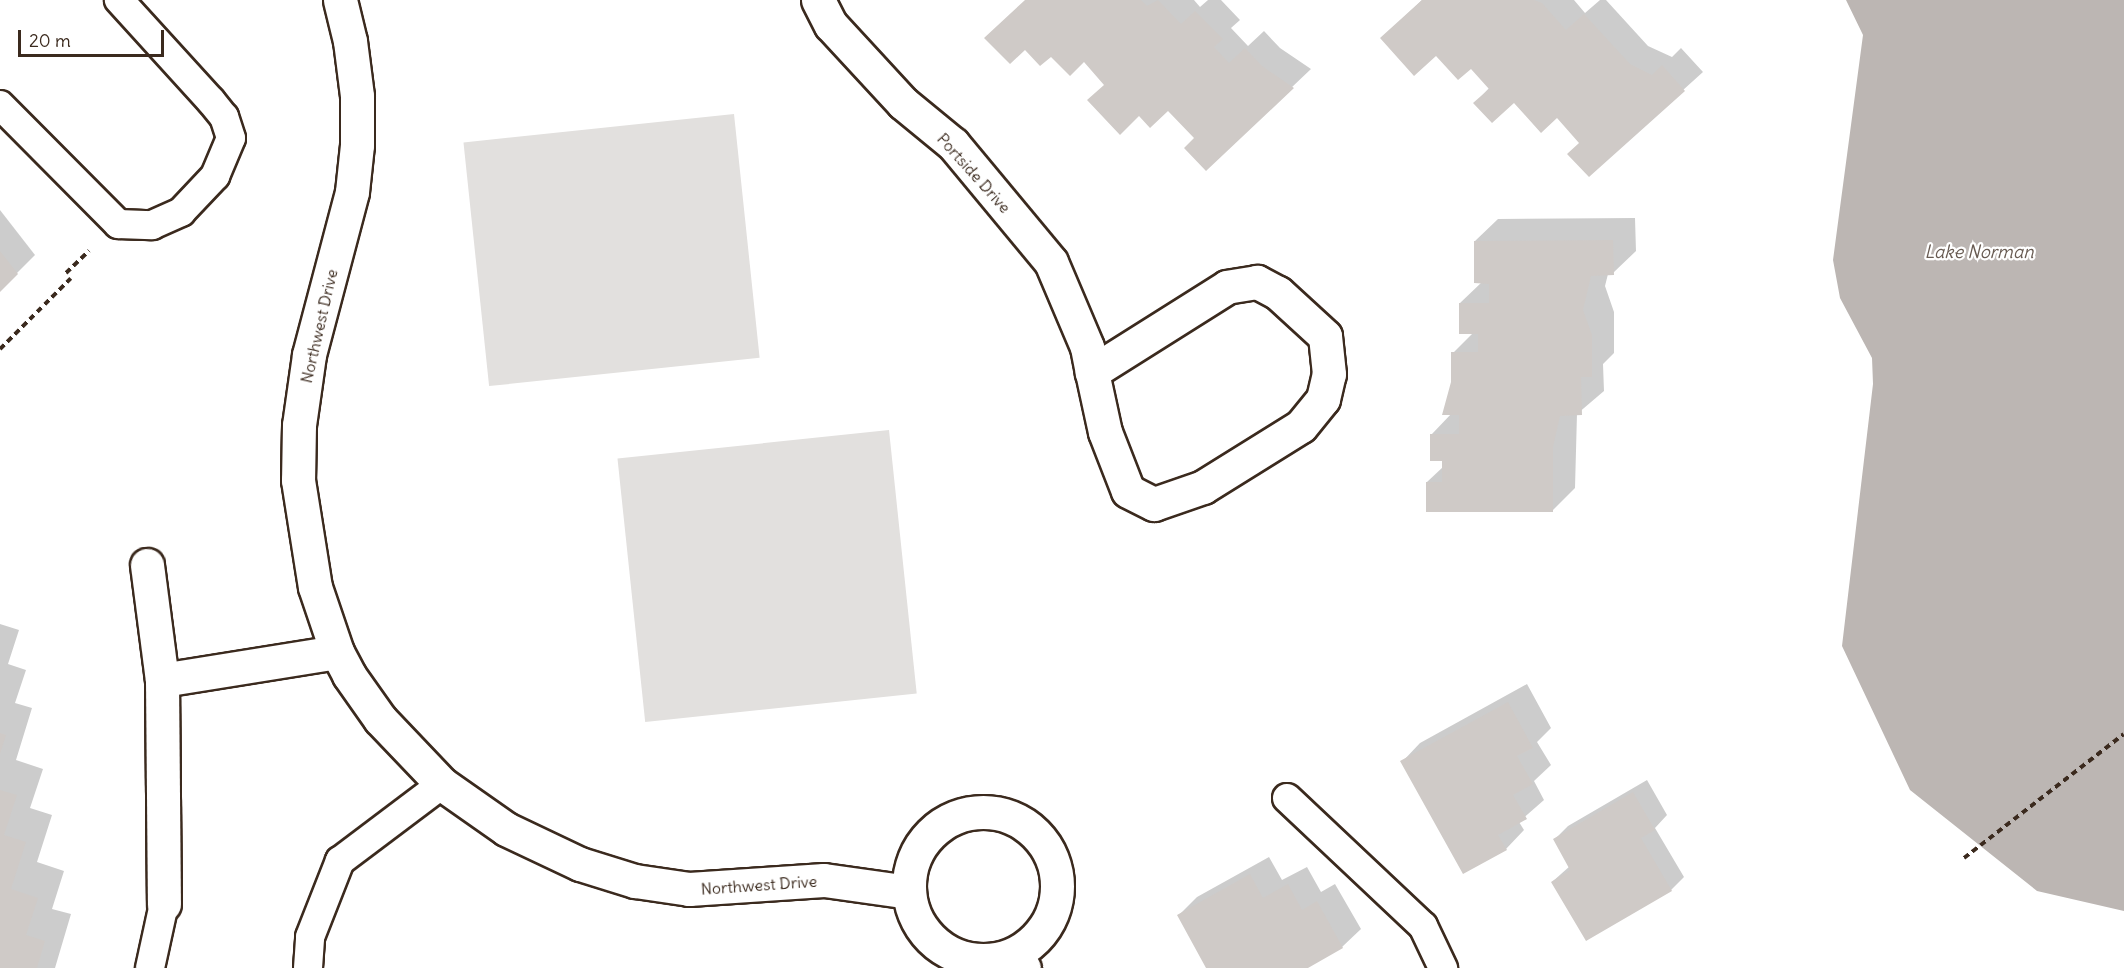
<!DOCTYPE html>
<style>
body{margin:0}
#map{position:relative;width:2124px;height:968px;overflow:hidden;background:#fff;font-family:Delius,sans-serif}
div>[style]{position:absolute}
.green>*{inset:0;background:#e2e0de;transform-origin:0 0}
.water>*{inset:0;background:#bcb6b3}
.shadow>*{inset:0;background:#0003}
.building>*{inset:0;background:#cfcac7}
.path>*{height:4px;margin-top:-2px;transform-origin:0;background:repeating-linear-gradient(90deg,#3b2a1e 0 6px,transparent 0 10.5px)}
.roads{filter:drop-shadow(2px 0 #3b2a1e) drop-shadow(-2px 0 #3b2a1e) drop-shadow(0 2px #3b2a1e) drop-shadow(0 -2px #3b2a1e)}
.lane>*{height:28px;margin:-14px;padding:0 14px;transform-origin:14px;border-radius:14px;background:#fff}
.street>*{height:33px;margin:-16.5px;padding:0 16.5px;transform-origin:16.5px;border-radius:16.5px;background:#fff}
.street>.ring{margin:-16.5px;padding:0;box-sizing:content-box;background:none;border:33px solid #fff;border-radius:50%}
span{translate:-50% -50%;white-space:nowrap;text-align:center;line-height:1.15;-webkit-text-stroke:4.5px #fff;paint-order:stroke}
.street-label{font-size:16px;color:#3b2a1e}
.water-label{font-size:18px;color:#685b52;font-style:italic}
.scale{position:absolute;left:18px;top:30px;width:146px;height:27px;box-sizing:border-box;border:3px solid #3b2a1e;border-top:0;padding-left:8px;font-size:18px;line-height:21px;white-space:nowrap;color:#3b2a1e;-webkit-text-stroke:4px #fff;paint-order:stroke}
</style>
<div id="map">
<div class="green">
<div style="left:734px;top:114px;width:245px;height:272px;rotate:84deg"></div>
<div style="left:889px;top:430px;width:265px;height:273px;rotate:84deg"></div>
</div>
<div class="water">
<div style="clip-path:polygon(1846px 0,2124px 0,2124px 911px,2037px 891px,1910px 790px,1842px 646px,1873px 384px,1872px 358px,1840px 298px,1833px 260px,1863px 35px)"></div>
</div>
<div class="shadow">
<div style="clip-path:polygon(1026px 0,1194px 0,1200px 7px,1208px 0,1221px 0,1240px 20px,1231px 28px,1248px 46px,1264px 31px,1280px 48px,1311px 69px,1206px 169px,1195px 138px,1168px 109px,1106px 84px)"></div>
<div style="clip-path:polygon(1422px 0,1574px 0,1585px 13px,1600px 0,1606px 0,1648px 46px,1672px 57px,1681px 48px,1703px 72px,1589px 175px,1581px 143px,1557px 116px,1514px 101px,1475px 103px,1490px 87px,1471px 67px,1382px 38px)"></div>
<div style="clip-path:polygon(0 210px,35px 255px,0 290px)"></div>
<div style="clip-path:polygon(1635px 218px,1636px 251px,1613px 273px,1608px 274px,1605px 286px,1614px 312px,1614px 353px,1603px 364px,1604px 391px,1577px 414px,1575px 488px,1553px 510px,1427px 482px,1444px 466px,1431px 435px,1452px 413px,1453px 353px,1473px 333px,1460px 303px,1482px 282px,1475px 241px,1498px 219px)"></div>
<div style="clip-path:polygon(0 624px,19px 630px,8px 664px,26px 670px,15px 703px,32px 708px,16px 760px,43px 769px,30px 808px,52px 815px,37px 862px,64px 871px,52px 909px,71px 914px,55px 968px,0 968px)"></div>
<div style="clip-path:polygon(1527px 684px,1551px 728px,1537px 742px,1551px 765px,1534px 781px,1544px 800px,1519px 822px,1524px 830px,1506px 849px,1402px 762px,1420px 743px)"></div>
<div style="clip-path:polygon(1647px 780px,1667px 815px,1655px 828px,1684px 877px,1671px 890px,1552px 882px,1570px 866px,1555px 839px,1568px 826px)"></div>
<div style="clip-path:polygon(1269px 857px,1282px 880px,1307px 867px,1321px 892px,1335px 884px,1361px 929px,1342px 947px,1305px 968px,1208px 968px,1179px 915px,1197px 897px)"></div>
</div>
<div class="building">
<div style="clip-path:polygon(1025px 0,1141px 0,1147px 6px,1158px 0,1181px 24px,1195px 11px,1223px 39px,1214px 47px,1229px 63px,1245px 48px,1262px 66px,1294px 88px,1206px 171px,1184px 148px,1194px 138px,1168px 111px,1150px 128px,1139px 116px,1120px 135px,1087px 100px,1104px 85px,1084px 62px,1070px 76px,1051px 57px,1040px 66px,1025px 50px,1010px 64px,984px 38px)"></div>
<div style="clip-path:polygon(1422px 0,1534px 0,1542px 3px,1566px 30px,1584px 14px,1630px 64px,1652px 75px,1662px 65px,1685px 91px,1589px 177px,1567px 154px,1579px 143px,1557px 118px,1541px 133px,1514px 103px,1492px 123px,1473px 103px,1489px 89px,1471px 69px,1458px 80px,1436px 56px,1414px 76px,1380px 38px)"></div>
<div style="clip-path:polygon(1613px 240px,1614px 275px,1591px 276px,1583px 310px,1592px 335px,1592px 377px,1581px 377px,1582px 415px,1560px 416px,1553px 447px,1553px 512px,1426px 512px,1426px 482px,1442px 482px,1442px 461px,1430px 461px,1430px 434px,1459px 434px,1459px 415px,1442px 415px,1451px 382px,1451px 352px,1478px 352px,1478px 334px,1459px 334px,1459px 303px,1489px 303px,1489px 284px,1474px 283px,1474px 241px)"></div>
<div style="clip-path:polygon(0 251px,18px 274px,0 292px)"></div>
<div style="clip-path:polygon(1508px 702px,1533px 748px,1517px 756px,1533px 784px,1513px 795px,1527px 819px,1498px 835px,1507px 850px,1463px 874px,1400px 761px)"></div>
<div style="clip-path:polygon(0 733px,6px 735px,0 754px)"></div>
<div style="clip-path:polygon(0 790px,17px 795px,4px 835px,26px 842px,11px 889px,38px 898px,26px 935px,45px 941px,37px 968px,0 968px)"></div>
<div style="clip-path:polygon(1633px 792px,1655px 830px,1641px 838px,1672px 891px,1586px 941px,1551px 882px,1570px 870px,1553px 839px)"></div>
<div style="clip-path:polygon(1250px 874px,1263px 898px,1288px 884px,1302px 910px,1317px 901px,1343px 948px,1308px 968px,1206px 968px,1177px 915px)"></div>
</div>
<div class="path">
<div style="left:66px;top:273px;width:32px;rotate:-44deg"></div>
<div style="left:0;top:349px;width:100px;rotate:-45deg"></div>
<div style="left:1964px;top:858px;width:202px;rotate:-37.8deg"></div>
</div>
<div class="roads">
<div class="lane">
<div style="left:0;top:105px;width:168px;rotate:45.2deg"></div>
<div style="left:118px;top:224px;width:34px;rotate:2deg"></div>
<div style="left:152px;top:225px;width:32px;rotate:-24deg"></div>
<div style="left:181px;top:212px;width:50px;rotate:-46.6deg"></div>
<div style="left:215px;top:176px;width:41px;rotate:-67.2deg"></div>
<div style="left:231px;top:138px;width:22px;rotate:-108deg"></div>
<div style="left:224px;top:117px;width:21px;rotate:-129deg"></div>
<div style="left:211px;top:101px;width:137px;rotate:-132.3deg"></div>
<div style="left:1287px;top:798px;width:187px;rotate:43.3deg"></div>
<div style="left:1423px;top:926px;width:47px;rotate:64.5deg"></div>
<div style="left:1018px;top:952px;width:18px;rotate:61deg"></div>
<div style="left:150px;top:968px;width:66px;rotate:-77.7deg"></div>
<div style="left:308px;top:968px;width:31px;rotate:-86deg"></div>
<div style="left:310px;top:937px;width:82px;rotate:-68.5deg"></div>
<div style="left:340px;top:861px;width:128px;rotate:-37deg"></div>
</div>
<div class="street">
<div style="left:340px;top:0;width:42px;rotate:76.3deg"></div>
<div style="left:350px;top:41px;width:55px;rotate:82.7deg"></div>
<div style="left:357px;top:96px;width:49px;rotate:90deg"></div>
<div style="left:357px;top:145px;width:47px;rotate:96.1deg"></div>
<div style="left:352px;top:192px;width:169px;rotate:104.8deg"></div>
<div style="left:309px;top:355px;width:71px;rotate:98.1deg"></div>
<div style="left:299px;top:425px;width:55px;rotate:91deg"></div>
<div style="left:298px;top:480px;width:108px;rotate:81deg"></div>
<div style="left:315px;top:587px;width:69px;rotate:71.3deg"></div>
<div style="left:337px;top:652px;width:26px;rotate:62deg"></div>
<div style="left:349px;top:675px;width:54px;rotate:54.8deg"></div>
<div style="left:380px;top:719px;width:90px;rotate:46.4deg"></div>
<div style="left:442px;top:784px;width:78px;rotate:35.1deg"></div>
<div style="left:506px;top:829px;width:82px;rotate:25.3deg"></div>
<div style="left:580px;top:864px;width:58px;rotate:17.2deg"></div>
<div style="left:635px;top:881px;width:55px;rotate:8.4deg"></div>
<div style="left:689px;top:889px;width:135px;rotate:-3.8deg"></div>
<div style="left:824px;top:880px;width:86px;rotate:8deg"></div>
<div style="left:818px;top:0;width:28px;rotate:63deg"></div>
<div style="left:831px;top:25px;width:106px;rotate:47.3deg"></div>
<div style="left:903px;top:103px;width:65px;rotate:39.4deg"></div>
<div style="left:953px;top:144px;width:153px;rotate:50.3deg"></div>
<div style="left:1051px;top:262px;width:92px;rotate:67deg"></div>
<div style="left:1087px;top:347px;width:25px;rotate:79deg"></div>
<div style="left:1092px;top:372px;width:61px;rotate:77.8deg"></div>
<div style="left:1105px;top:432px;width:63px;rotate:68.7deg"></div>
<div style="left:1128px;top:491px;width:29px;rotate:27deg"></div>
<div style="left:1154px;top:504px;width:52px;rotate:-19.1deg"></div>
<div style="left:1203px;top:487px;width:115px;rotate:-31.9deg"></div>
<div style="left:1301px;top:426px;width:35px;rotate:-51deg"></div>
<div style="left:1323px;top:399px;width:26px;rotate:-77deg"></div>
<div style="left:1329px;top:374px;width:38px;rotate:-96deg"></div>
<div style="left:1325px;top:336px;width:64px;rotate:-137.5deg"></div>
<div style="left:1278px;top:293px;width:24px;rotate:-152deg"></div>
<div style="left:1257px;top:282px;width:30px;rotate:171deg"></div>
<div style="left:1227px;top:287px;width:160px;rotate:147.8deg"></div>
<div style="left:147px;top:565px;width:116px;rotate:82.6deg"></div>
<div style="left:162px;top:680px;width:177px;rotate:-9.1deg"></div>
<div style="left:162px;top:680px;width:224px;rotate:89.5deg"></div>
<div class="ring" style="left:909px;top:812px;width:115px;height:115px"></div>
</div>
</div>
<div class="street-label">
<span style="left:974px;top:173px;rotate:48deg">Portside Drive</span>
<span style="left:319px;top:326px;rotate:-77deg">Northwest Drive</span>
<span style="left:759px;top:885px;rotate:-4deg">Northwest Drive</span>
</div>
<div class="water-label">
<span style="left:1979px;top:252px">Lake Norman</span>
</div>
<div class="scale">20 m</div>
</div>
